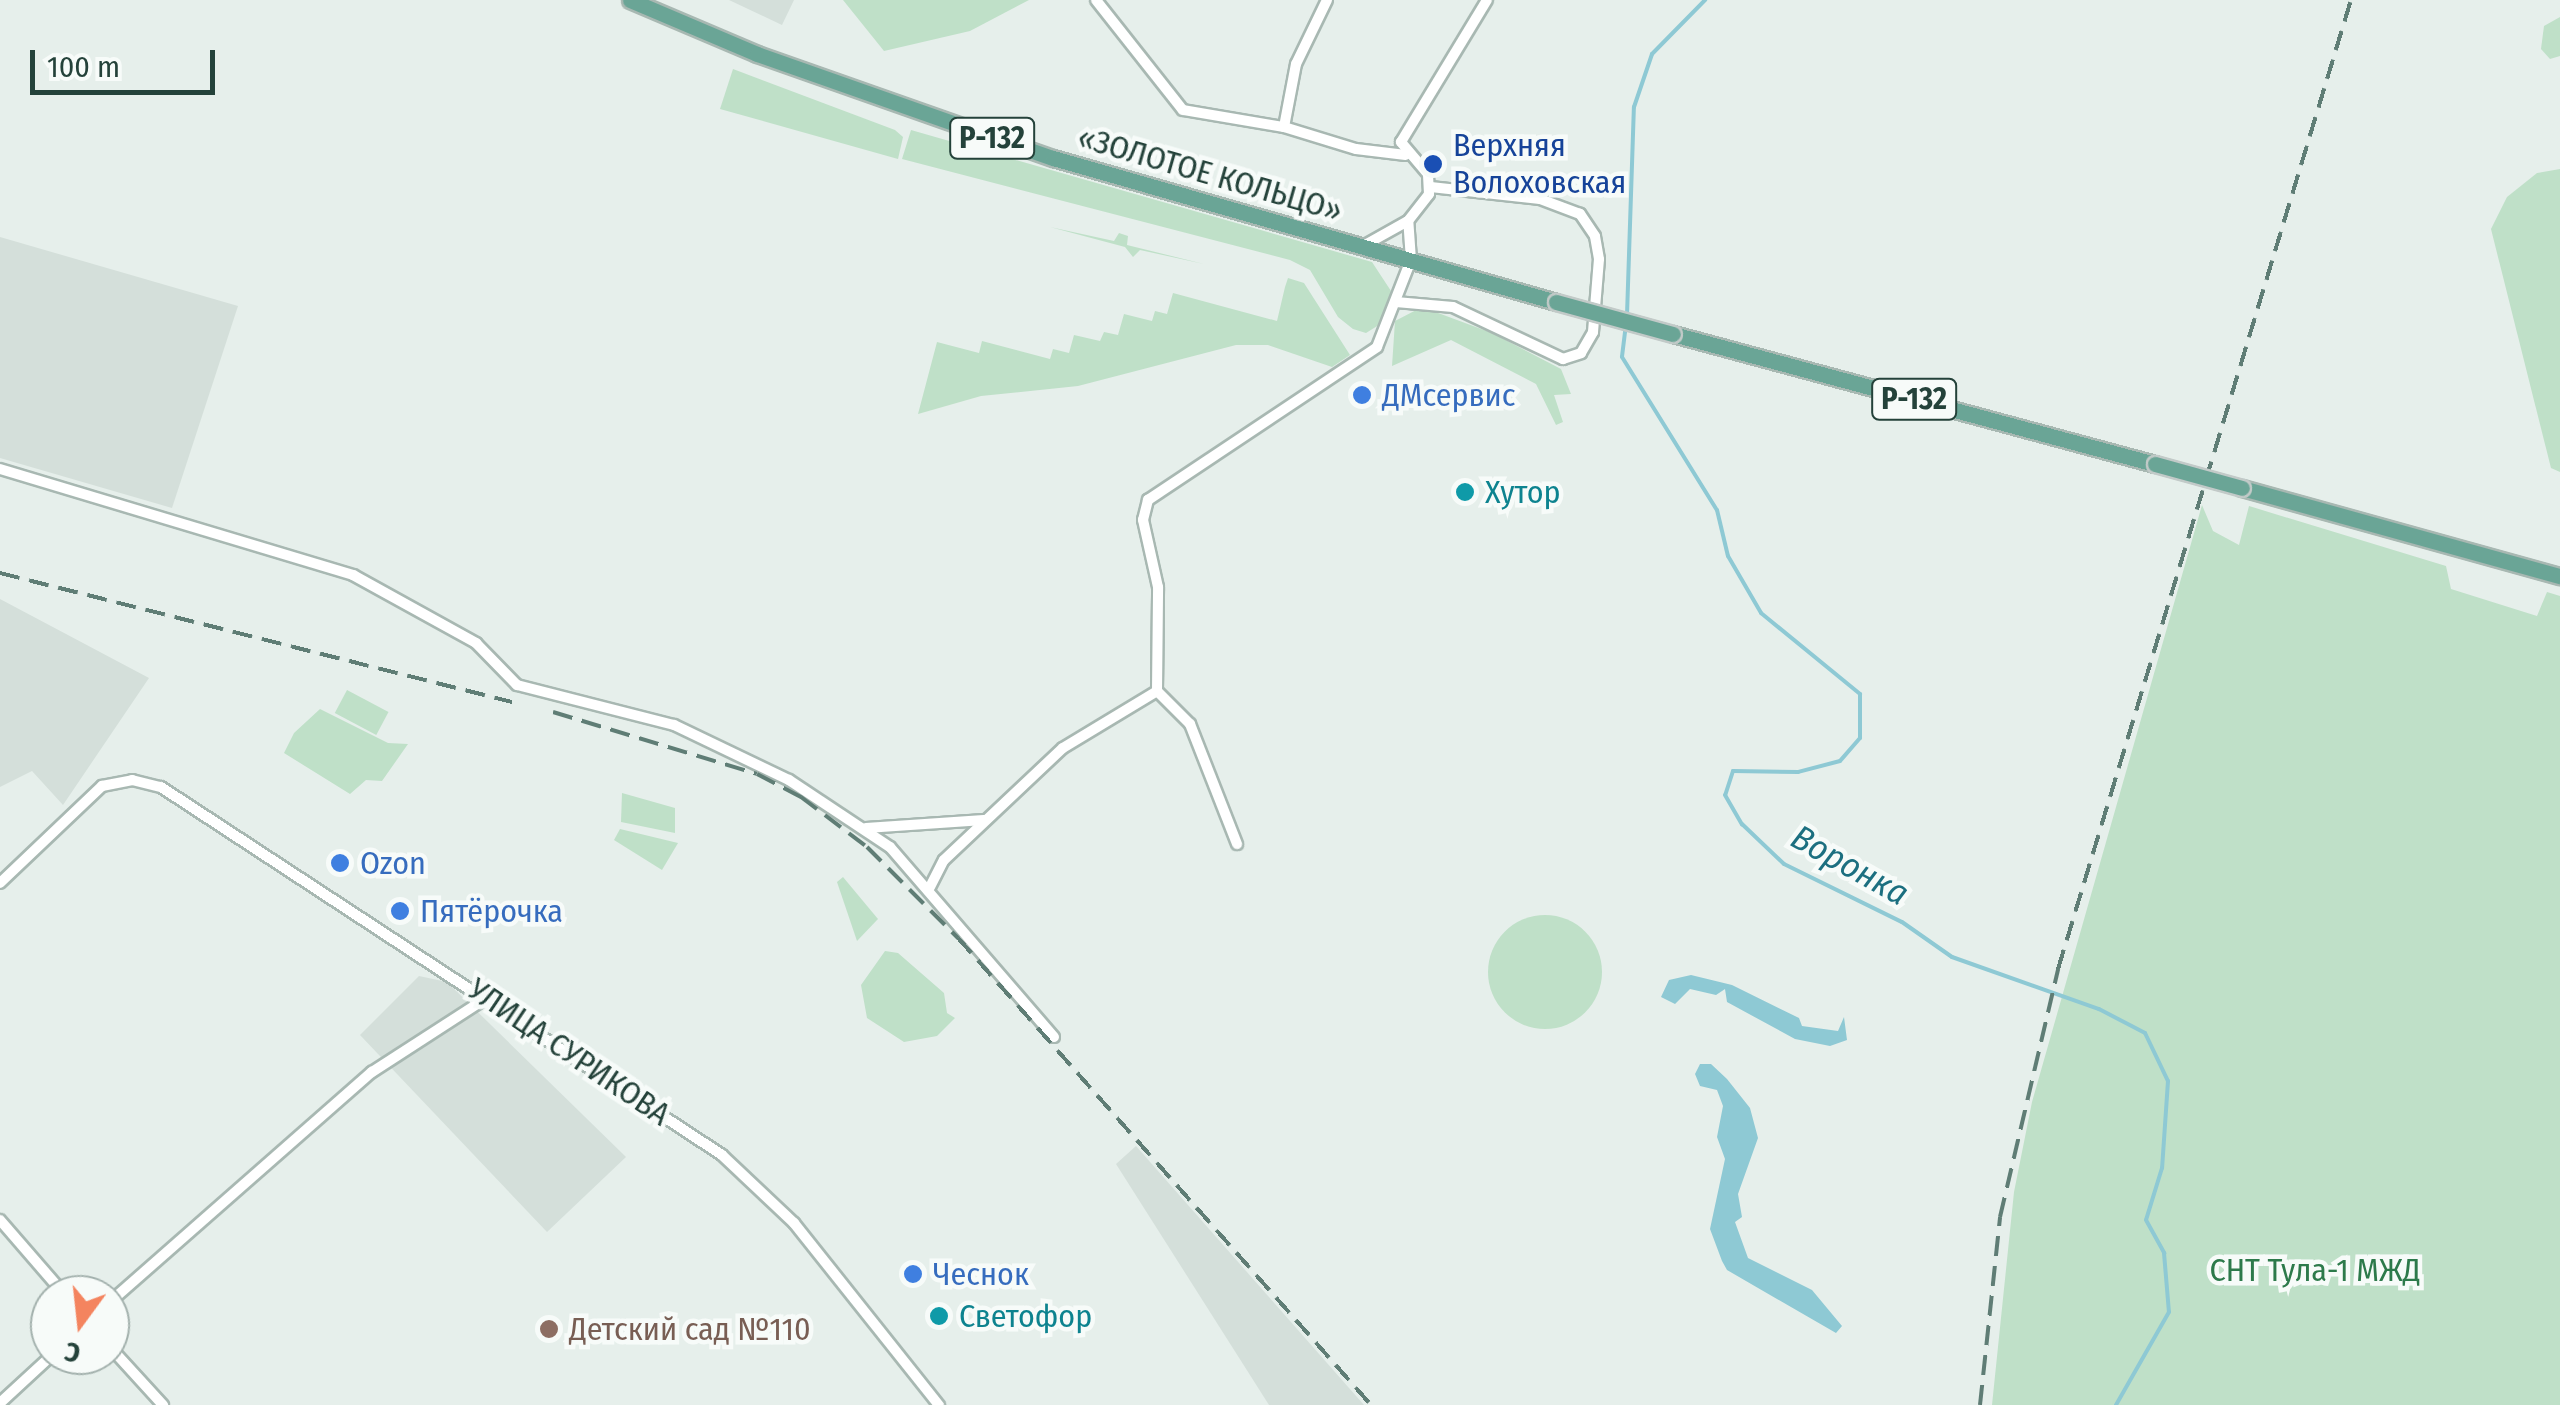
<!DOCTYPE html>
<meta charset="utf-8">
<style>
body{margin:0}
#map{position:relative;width:2560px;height:1405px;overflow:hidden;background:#e6efeb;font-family:"Fira Sans Condensed",sans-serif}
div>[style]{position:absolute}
.built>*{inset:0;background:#d4dfda}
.green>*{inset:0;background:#bfe0c8;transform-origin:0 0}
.round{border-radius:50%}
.water>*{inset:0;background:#8ec9d4}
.stream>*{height:4px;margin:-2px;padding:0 2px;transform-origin:2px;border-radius:2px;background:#8ec9d4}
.roads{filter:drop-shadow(2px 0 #a8b8b2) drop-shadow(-2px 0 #a8b8b2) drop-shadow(0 2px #a8b8b2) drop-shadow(0 -2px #a8b8b2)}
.street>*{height:10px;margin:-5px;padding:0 5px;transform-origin:5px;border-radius:5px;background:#fff}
.primary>*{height:15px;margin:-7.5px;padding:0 7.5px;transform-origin:7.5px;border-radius:7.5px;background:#6aa596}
.rail>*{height:4px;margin-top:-2px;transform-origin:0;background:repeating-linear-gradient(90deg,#5f7d75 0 20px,transparent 0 30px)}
.bridges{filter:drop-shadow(2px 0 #c2cac8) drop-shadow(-2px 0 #c2cac8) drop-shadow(0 2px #c2cac8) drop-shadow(0 -2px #c2cac8)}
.primary-bridge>*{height:15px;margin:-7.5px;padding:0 7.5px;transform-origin:7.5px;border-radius:7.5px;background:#6aa596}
.dots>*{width:28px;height:28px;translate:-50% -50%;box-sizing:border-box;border:5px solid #f7fbf9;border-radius:50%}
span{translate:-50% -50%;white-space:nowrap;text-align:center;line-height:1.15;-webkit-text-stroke:9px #f7fbf9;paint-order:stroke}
.shield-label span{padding:2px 8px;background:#f7fbf9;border:2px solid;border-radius:8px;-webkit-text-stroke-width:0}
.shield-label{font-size:30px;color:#24423a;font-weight:700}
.transit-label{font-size:32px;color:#164399}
.left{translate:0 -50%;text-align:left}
.street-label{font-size:32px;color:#24423a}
.shop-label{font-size:32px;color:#366cbe}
.culture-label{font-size:32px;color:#0d838f}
.park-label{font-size:32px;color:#2d7a4b}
.education-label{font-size:32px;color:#785e54}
.water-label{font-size:35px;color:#1c6f80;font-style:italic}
.north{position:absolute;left:30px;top:1275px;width:100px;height:100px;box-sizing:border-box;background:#f7fbf9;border:2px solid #a3b1ad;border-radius:50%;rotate:195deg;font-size:28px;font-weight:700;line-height:40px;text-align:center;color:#24423a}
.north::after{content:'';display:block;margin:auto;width:35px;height:45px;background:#f4845f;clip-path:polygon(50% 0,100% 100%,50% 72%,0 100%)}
.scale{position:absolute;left:30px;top:50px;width:185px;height:45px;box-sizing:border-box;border:5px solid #24423a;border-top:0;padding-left:12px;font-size:30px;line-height:35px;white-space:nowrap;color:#24423a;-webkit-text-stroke:8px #f7fbf9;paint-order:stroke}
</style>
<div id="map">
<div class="built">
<div style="clip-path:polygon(729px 0,794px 0,782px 25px)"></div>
<div style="clip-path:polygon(0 237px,238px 306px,172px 508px,0 458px)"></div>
<div style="clip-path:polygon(0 599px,149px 678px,63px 805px,32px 771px,0 787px)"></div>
<div style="clip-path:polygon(419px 976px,447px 982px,626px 1157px,547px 1232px,360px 1035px)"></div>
<div style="clip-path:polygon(1136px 1146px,1364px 1405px,1269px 1405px,1116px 1164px)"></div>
</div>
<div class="green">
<div style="clip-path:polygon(843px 0,1029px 0,970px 31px,884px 51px)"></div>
<div style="clip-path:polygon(2560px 17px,2560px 56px,2550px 59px,2541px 49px,2544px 26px)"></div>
<div style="clip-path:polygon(733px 69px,895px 130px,903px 137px,898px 159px,720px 109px)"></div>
<div style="clip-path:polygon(911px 130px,1372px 262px,1391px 291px,1382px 323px,1366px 333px,1353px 329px,1338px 317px,1310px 270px,1290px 260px,902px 159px)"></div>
<div style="clip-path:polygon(2560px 169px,2560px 472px,2551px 468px,2491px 229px,2507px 197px,2537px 173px)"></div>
<div style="clip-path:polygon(1050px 227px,1114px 241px,1119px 233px,1128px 236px,1127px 245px,1204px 264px,1140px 250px,1133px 257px,1125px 247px)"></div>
<div style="clip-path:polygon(1216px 267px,1285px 287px,1288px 278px,1304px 283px,1350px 355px,1332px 367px,1268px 345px,1236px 345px,1078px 386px,981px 396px,918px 414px,937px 342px,979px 353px,982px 341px,1050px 359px,1053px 349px,1069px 353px,1074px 335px,1100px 341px,1104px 332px,1118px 335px,1124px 314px,1152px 321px,1155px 311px,1167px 314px,1173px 293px,1277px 321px,1285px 287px)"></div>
<div style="clip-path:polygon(1422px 307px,1492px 333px,1561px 369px,1571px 394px,1554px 395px,1563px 422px,1556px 425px,1536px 384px,1451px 340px,1392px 366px,1395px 321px)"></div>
<div style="clip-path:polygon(2202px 505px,2213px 531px,2239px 545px,2249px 506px,2446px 566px,2451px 589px,2537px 616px,2547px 592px,2560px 596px,2560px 1405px,1992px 1405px,2014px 1192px,2032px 1102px)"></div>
<div style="left:347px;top:690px;width:47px;height:26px;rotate:28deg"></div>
<div style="clip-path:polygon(320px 709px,388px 743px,408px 744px,382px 781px,366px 780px,350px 794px,284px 753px,294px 733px)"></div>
<div style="clip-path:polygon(622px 793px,675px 808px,675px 833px,621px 822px)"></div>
<div style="clip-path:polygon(620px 829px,678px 843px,662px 870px,614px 840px)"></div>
<div style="clip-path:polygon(843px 877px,878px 919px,857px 941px,837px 882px)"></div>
<div class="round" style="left:1488px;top:915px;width:114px;height:114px"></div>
<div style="clip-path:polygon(885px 951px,898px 953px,944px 993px,947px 1013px,955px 1018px,937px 1036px,904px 1042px,867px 1018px,861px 985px)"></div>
</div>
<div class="water">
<div style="clip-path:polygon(1691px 975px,1732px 985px,1799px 1018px,1802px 1026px,1838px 1031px,1844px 1017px,1847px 1040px,1830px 1046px,1795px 1039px,1727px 1002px,1725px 989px,1716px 995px,1690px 989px,1675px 1004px,1661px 997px,1669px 980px)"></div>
<div style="clip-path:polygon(1700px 1064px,1711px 1064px,1727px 1079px,1750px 1108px,1758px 1138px,1738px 1194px,1742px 1217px,1735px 1222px,1748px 1258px,1812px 1290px,1842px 1326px,1836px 1333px,1727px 1270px,1722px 1261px,1710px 1229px,1725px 1159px,1717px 1137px,1723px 1106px,1717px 1090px,1700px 1086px,1695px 1074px)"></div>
</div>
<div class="stream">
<div style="left:1627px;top:315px;width:208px;rotate:-88.1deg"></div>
<div style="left:1634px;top:107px;width:56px;rotate:-71.2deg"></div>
<div style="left:1652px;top:54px;width:76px;rotate:-45.5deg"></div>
<div style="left:1626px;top:324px;width:33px;rotate:97deg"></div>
<div style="left:1622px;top:357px;width:180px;rotate:58.2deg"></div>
<div style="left:1717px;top:510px;width:47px;rotate:76.6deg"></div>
<div style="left:1728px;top:556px;width:66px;rotate:59.9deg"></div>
<div style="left:1761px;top:613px;width:128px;rotate:39.3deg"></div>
<div style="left:1860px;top:694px;width:44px;rotate:90deg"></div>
<div style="left:1860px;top:738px;width:30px;rotate:131deg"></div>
<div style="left:1840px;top:761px;width:43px;rotate:165.3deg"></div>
<div style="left:1798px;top:772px;width:65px;rotate:-179.1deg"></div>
<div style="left:1733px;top:771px;width:25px;rotate:108deg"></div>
<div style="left:1725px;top:795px;width:34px;rotate:60deg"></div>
<div style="left:1742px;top:824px;width:58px;rotate:43.6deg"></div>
<div style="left:1784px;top:864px;width:131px;rotate:26.2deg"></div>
<div style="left:1902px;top:922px;width:61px;rotate:35deg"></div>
<div style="left:1952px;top:957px;width:156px;rotate:19.5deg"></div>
<div style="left:2099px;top:1009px;width:52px;rotate:27.6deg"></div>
<div style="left:2145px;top:1033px;width:53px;rotate:64.4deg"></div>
<div style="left:2168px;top:1081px;width:87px;rotate:93.9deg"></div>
<div style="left:2162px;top:1168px;width:54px;rotate:107.1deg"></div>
<div style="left:2146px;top:1220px;width:38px;rotate:61deg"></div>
<div style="left:2164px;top:1253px;width:59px;rotate:85.2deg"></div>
<div style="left:2169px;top:1312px;width:107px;rotate:119.7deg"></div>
</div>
<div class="roads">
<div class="street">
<div style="left:1096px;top:0;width:140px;rotate:51.7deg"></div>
<div style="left:1183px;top:110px;width:102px;rotate:9.6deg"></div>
<div style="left:1327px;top:0;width:71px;rotate:115.8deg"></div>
<div style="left:1296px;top:64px;width:64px;rotate:100.8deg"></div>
<div style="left:1284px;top:127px;width:75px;rotate:17deg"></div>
<div style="left:1356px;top:149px;width:50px;rotate:6.8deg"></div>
<div style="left:1363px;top:246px;width:51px;rotate:-29.1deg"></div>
<div style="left:1408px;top:221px;width:34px;rotate:-52deg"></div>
<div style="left:1429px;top:194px;width:20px;rotate:-93deg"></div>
<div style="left:1428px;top:174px;width:42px;rotate:-130.2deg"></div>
<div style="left:1401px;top:142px;width:166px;rotate:-58.8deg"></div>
<div style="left:1396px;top:302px;width:57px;rotate:5deg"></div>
<div style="left:1453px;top:307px;width:122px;rotate:25.3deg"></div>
<div style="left:1563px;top:359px;width:19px;rotate:-18deg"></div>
<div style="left:1581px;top:353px;width:24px;rotate:-60deg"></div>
<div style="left:1593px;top:332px;width:73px;rotate:-85.3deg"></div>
<div style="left:1599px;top:259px;width:23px;rotate:-100deg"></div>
<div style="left:1595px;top:236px;width:27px;rotate:-124deg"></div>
<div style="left:1580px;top:214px;width:43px;rotate:-159.4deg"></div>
<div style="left:1540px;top:199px;width:110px;rotate:-173.7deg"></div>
<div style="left:0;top:469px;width:369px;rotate:16.7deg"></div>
<div style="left:353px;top:575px;width:141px;rotate:28.9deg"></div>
<div style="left:476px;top:643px;width:59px;rotate:45.7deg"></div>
<div style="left:517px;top:685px;width:162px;rotate:14.3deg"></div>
<div style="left:674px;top:725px;width:127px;rotate:25.6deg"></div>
<div style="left:789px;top:780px;width:121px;rotate:33.6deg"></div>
<div style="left:890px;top:847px;width:251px;rotate:49.2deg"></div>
<div style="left:1157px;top:691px;width:104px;rotate:-89.4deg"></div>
<div style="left:1158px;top:587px;width:69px;rotate:-102.6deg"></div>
<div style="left:1143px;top:520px;width:21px;rotate:-76deg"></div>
<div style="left:1148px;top:500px;width:275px;rotate:-33.7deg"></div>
<div style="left:1377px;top:347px;width:93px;rotate:-68.7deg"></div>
<div style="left:1411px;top:260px;width:39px;rotate:-94deg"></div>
<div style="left:1157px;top:691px;width:47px;rotate:45deg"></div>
<div style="left:1190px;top:724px;width:129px;rotate:68.6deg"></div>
<div style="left:866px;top:828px;width:118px;rotate:-3.9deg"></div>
<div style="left:0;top:883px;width:141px;rotate:-43.6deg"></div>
<div style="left:102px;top:786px;width:31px;rotate:-11deg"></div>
<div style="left:132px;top:780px;width:30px;rotate:14deg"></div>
<div style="left:161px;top:787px;width:671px;rotate:33.26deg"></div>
<div style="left:722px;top:1155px;width:99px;rotate:43.4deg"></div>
<div style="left:794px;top:1223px;width:233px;rotate:51.5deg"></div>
<div style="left:930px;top:887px;width:30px;rotate:-63deg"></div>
<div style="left:944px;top:860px;width:163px;rotate:-43.3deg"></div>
<div style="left:1063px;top:748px;width:110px;rotate:-31.2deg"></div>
<div style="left:0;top:1220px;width:99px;rotate:49.1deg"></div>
<div style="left:110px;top:1302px;width:349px;rotate:-41.3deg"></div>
<div style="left:372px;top:1072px;width:138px;rotate:-32.9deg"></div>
<div style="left:110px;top:1347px;width:79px;rotate:47.6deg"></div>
<div style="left:0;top:1403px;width:71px;rotate:-42.7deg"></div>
</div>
<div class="primary">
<div style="left:630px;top:0;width:138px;rotate:23deg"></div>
<div style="left:757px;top:54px;width:314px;rotate:19.4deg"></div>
<div style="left:1053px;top:158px;width:523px;rotate:15.98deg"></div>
<div style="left:1673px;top:334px;width:499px;rotate:15.1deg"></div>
<div style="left:2242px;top:488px;width:330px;rotate:15.5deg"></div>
</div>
</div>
<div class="rail">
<div style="left:0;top:573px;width:528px;rotate:14.14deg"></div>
<div style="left:553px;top:712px;width:213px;rotate:16.9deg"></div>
<div style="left:757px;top:774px;width:50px;rotate:27.6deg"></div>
<div style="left:801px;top:797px;width:83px;rotate:37.1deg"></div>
<div style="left:867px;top:847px;width:129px;rotate:45deg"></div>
<div style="left:958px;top:938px;width:623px;rotate:48.51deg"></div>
<div style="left:1980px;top:1405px;width:189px;rotate:-83.9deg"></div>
<div style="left:2000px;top:1217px;width:255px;rotate:-76.8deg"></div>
<div style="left:2058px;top:969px;width:1012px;rotate:-73.18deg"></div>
</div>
<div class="bridges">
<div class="primary-bridge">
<div style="left:1556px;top:302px;width:121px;rotate:15.3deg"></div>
<div style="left:2155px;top:464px;width:90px;rotate:15.4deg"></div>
</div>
</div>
<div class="dots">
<div style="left:1433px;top:164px;background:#1a4fb4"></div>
<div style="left:1362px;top:395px;background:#3f7fe0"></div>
<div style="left:1465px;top:492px;background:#0f9aa8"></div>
<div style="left:340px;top:863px;background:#3f7fe0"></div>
<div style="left:400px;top:911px;background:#3f7fe0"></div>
<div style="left:913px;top:1274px;background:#3f7fe0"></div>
<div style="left:939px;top:1316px;background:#0f9aa8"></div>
<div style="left:549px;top:1329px;background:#8d6e63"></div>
</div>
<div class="shield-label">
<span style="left:992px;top:138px">Р-132</span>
<span style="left:1914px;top:399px">Р-132</span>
</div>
<div class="transit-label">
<span class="left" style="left:1453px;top:164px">Верхняя<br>Волоховская</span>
</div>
<div class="street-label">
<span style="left:1210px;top:174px;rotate:16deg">«ЗОЛОТОЕ КОЛЬЦО»</span>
<span style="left:569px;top:1052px;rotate:34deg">УЛИЦА СУРИКОВА</span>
</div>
<div class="shop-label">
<span class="left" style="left:1382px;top:395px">ДМсервис</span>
<span class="left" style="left:360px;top:863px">Ozon</span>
<span class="left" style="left:420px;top:911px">Пятёрочка</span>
<span class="left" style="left:933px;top:1274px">Чеснок</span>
</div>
<div class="culture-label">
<span class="left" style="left:1485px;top:492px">Хутор</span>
<span class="left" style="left:959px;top:1316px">Светофор</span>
</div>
<div class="park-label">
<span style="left:2315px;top:1270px">СНТ Тула-1 МЖД</span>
</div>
<div class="education-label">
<span class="left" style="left:569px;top:1329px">Детский сад №110</span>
</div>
<div class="water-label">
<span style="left:1850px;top:865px;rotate:29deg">Воронка</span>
</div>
<div class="north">С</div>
<div class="scale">100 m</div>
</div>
